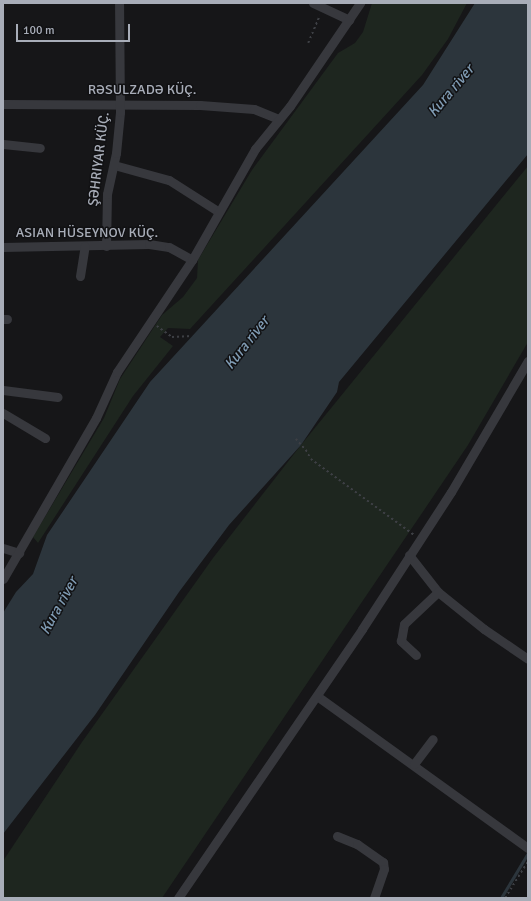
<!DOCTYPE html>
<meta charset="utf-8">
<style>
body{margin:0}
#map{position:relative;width:531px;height:901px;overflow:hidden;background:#161618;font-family:Signika,sans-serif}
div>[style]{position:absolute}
.green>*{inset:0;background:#1e261f}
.water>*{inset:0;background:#2c353c}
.stream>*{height:2.5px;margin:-1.25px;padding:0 1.25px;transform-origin:1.25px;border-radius:1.25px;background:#2c353c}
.path>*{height:1.5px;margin-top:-0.75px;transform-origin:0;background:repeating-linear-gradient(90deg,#3d3f44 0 2px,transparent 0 5px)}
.minor>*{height:9px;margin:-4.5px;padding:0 4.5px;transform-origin:4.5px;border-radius:4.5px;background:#37383d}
span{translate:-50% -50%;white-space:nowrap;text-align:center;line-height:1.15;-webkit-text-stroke:3px #111113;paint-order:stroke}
.street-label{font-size:14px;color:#a8adb8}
.water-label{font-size:15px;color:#7f9bb3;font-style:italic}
.frame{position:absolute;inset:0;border:4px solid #a8adb8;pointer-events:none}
.scale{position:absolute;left:16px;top:24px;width:114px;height:18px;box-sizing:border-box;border:2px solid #a8adb8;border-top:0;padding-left:5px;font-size:12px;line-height:14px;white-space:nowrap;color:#a8adb8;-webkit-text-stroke:3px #111113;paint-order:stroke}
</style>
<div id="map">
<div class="green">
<div style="clip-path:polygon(372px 3px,467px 3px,448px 39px,422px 75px,254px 259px,190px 329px,168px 328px,160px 337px,173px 346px,133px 396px,38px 543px,33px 537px,104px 418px,120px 379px,162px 315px,183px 297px,197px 278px,198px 260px,252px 170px,338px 53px,355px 43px,363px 32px)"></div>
<div style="clip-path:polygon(528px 166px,528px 342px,468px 445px,162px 898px,3px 898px,3px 861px,82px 742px,213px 558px,301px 445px)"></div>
</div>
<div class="water">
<div style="clip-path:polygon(475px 3px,528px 3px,528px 154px,339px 382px,337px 392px,301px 445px,229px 525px,179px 592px,95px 715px,3px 834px,3px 613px,16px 592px,33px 574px,47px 535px,150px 382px,423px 85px)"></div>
</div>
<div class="stream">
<div style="left:501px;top:898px;width:52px;rotate:-59deg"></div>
</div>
<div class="path">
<div style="left:308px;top:43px;width:30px;rotate:-67deg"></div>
<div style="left:157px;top:326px;width:19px;rotate:36deg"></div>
<div style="left:172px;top:337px;width:20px;rotate:-3deg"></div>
<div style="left:296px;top:439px;width:15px;rotate:48deg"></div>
<div style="left:306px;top:450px;width:10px;rotate:61deg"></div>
<div style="left:311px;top:459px;width:128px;rotate:36.4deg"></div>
<div style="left:505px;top:898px;width:44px;rotate:-58.1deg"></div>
</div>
<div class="minor">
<div style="left:313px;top:3px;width:40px;rotate:25deg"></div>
<div style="left:3px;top:104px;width:197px;rotate:0.3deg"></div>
<div style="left:200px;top:105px;width:54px;rotate:4.2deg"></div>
<div style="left:254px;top:109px;width:27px;rotate:22deg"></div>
<div style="left:3px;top:144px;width:37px;rotate:6deg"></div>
<div style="left:114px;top:165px;width:57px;rotate:15.3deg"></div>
<div style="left:169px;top:180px;width:59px;rotate:32.6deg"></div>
<div style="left:106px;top:246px;width:52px;rotate:-88.9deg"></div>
<div style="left:107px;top:194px;width:42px;rotate:-77.6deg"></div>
<div style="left:116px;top:153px;width:41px;rotate:-84.4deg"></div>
<div style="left:120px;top:112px;width:109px;rotate:-90.5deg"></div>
<div style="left:3px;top:247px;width:146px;rotate:-1.2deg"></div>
<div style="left:149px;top:244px;width:20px;rotate:9deg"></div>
<div style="left:169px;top:247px;width:26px;rotate:29deg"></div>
<div style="left:80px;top:276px;width:30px;rotate:-81deg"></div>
<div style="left:3px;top:319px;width:4px"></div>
<div style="left:3px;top:390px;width:55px;rotate:7.3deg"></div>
<div style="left:3px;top:413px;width:49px;rotate:30.8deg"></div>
<div style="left:3px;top:548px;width:17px;rotate:17deg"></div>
<div style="left:409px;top:555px;width:47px;rotate:51.9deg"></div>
<div style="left:438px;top:592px;width:59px;rotate:38.8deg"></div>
<div style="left:484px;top:629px;width:53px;rotate:34.3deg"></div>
<div style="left:3px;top:579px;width:186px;rotate:-60deg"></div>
<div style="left:96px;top:418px;width:51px;rotate:-65.5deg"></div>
<div style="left:117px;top:372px;width:135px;rotate:-56.2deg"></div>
<div style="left:192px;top:260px;width:128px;rotate:-60.4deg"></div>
<div style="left:255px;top:149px;width:55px;rotate:-50.9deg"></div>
<div style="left:290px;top:106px;width:125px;rotate:-55.8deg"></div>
<div style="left:416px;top:655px;width:21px;rotate:-137deg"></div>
<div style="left:401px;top:641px;width:17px;rotate:-80deg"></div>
<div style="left:404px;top:624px;width:47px;rotate:-43.3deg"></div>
<div style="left:317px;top:696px;width:260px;rotate:35.8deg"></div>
<div style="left:414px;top:764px;width:31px;rotate:-53deg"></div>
<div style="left:337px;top:836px;width:22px;rotate:22deg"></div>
<div style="left:357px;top:844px;width:32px;rotate:35deg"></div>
<div style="left:383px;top:862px;width:7px;rotate:82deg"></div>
<div style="left:384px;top:869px;width:31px;rotate:109deg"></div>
<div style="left:178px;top:898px;width:326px;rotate:-55.6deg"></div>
<div style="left:362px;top:629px;width:163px;rotate:-57deg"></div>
<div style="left:451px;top:492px;width:152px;rotate:-59.6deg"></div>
</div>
<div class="street-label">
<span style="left:142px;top:90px">RƏSULZADƏ KÜÇ.</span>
<span style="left:99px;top:159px;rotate:-83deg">ŞƏHRIYAR KÜÇ.</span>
<span style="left:87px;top:233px">ASIAN HÜSEYNOV KÜÇ.</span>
</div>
<div class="water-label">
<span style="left:451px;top:91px;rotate:-50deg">Kura river</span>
<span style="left:247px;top:343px;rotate:-52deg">Kura river</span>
<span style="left:59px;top:606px;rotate:-61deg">Kura river</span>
</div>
<div class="frame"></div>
<div class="scale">100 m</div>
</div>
